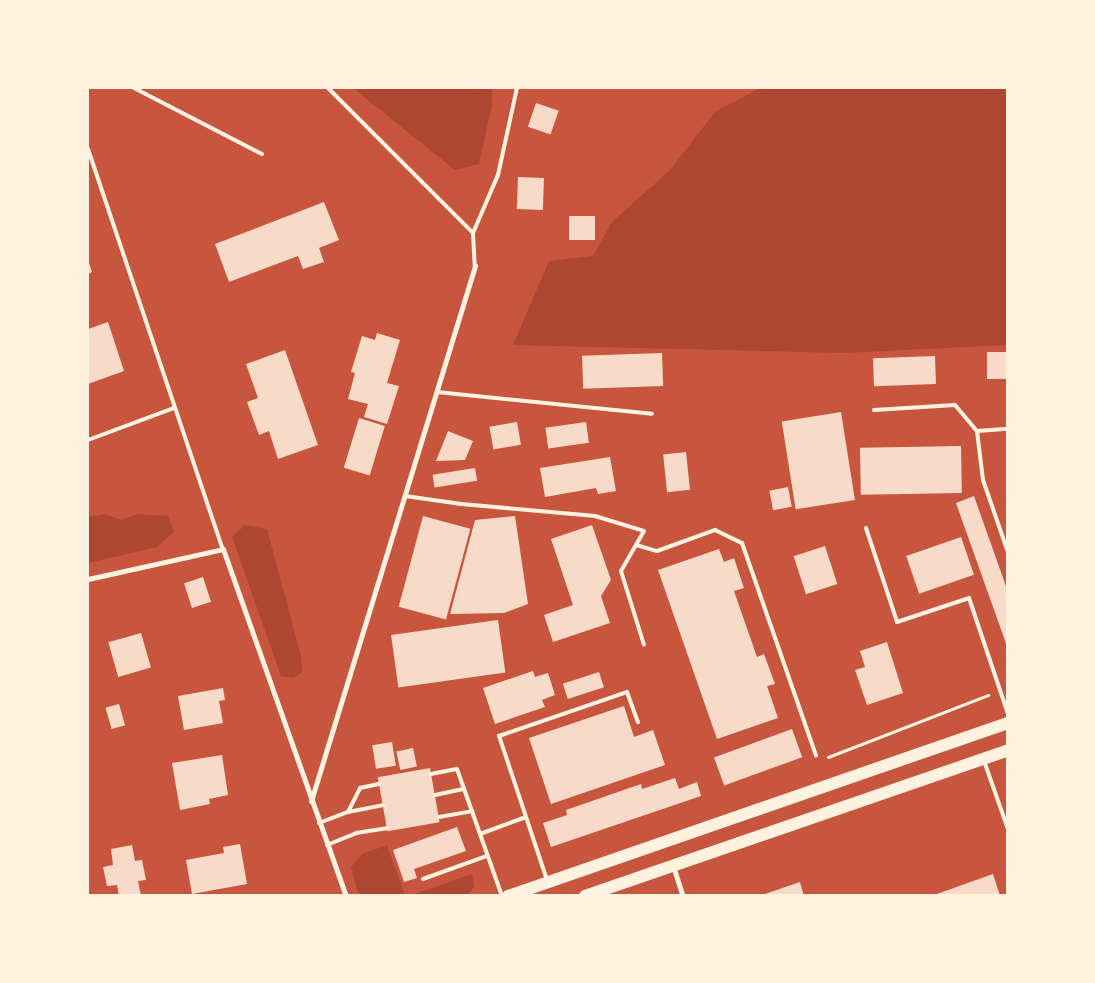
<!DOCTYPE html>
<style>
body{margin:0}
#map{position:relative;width:1095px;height:983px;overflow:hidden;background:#c8553d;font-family:"DejaVu Sans",sans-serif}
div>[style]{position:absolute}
.green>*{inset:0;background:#ae4732}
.building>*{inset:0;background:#f7dbc8;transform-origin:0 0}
.path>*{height:3px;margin:-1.5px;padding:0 1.5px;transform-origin:1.5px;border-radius:1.5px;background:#fff3e0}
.service>*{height:4px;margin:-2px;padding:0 2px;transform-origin:2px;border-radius:2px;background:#fff3e0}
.minor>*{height:5px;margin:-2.5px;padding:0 2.5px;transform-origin:2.5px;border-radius:2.5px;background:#fff3e0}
.primary>*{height:12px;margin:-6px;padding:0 6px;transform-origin:6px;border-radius:6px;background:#fff3e0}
span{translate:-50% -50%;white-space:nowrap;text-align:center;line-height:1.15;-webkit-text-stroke:4.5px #fff3e0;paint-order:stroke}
.frame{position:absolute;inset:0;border:89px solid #fff3e0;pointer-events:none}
</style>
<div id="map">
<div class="green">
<div style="clip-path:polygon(353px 88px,492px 88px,492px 105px,479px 164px,455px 170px)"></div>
<div style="clip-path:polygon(760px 88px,1007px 88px,1007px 345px,844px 353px,513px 345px,549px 261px,593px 256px,612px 222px,670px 170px,715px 112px)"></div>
<div style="clip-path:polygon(105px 514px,121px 520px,138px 514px,168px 516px,174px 531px,157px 547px,88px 563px,88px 517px)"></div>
<div style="clip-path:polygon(245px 525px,267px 529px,301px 656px,302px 672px,294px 678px,281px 676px,232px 537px)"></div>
<div style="clip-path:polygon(387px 845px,405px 895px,361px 895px,357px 890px,351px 867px,362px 854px)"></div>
<div style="clip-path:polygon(472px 874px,474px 887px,468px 895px,412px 895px)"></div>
</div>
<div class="building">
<div style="left:536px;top:103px;width:24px;height:25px;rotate:19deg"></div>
<div style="left:518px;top:177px;width:26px;height:32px;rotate:2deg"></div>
<div style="clip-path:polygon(324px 202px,339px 240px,319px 248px,324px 262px,303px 269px,298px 256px,229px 282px,215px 244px)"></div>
<div style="left:569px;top:216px;width:26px;height:24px"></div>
<div style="clip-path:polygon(88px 260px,92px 272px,88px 274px)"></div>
<div style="clip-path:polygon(108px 322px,124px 371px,88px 384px,88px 329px)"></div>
<div style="clip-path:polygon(377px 333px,400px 340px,387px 383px,399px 386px,387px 424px,364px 417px,368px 404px,348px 399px,355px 373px,351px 372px,362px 336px,375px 340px)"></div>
<div style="clip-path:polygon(285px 350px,318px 445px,278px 459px,269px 431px,259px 435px,247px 402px,258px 398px,246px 364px)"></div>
<div style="left:1008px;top:352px;width:27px;height:21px;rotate:90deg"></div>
<div style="left:662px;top:353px;width:33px;height:80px;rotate:88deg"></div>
<div style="left:935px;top:356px;width:28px;height:62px;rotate:88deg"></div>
<div style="left:841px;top:412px;width:89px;height:60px;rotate:81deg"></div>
<div style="left:359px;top:418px;width:27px;height:52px;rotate:17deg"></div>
<div style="left:517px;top:422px;width:23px;height:28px;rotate:80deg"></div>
<div style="left:586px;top:422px;width:21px;height:41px;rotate:82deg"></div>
<div style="clip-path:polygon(448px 431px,473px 441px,465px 460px,436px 461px)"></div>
<div style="left:961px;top:446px;width:47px;height:101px;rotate:89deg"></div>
<div style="left:686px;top:452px;width:38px;height:23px;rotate:84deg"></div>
<div style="clip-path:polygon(610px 457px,616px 491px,598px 494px,596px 488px,545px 497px,540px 468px)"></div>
<div style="left:475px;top:468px;width:13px;height:43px;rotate:81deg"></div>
<div style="left:788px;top:487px;width:20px;height:19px;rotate:79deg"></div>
<div style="clip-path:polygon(974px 496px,1008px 592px,1008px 649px,956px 503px)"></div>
<div style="left:423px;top:516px;width:49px;height:94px;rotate:15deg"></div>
<div style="clip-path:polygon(515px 516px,528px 604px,504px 613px,450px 614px,475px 520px)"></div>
<div style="clip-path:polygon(592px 525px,611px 580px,601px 596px,610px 623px,553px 642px,544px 615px,573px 605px,551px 539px)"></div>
<div style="left:961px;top:537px;width:40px;height:58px;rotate:71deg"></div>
<div style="left:825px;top:546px;width:40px;height:33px;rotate:72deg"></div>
<div style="clip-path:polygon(719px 549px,724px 562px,734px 558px,744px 588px,734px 591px,757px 657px,764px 654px,775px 684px,767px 686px,778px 718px,717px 739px,658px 570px)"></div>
<div style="left:203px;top:577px;width:26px;height:20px;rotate:72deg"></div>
<div style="left:498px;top:620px;width:53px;height:108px;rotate:82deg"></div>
<div style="left:141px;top:633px;width:36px;height:34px;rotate:74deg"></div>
<div style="clip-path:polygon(887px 642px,903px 693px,867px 705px,855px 670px,865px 667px,860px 651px)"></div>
<div style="clip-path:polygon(533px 671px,535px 677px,548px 673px,555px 695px,542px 700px,545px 707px,495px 724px,483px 688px)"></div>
<div style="left:599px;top:672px;width:16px;height:38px;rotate:72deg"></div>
<div style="clip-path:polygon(223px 688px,225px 700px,219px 701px,223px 723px,184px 730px,178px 696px)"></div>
<div style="left:119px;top:704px;width:22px;height:14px;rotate:74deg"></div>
<div style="clip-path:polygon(624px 706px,634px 737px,653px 730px,665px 765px,551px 804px,529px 738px)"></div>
<div style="left:792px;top:729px;width:30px;height:83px;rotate:70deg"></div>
<div style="left:392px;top:742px;width:24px;height:20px;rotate:81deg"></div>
<div style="left:413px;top:748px;width:19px;height:17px;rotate:78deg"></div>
<div style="clip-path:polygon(222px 755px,228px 795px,209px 799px,210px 804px,180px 810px,172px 763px)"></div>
<div style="left:430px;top:768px;width:55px;height:53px;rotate:80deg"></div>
<div style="clip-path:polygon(675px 778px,679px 789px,697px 782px,701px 796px,551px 847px,543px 823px,567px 815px,566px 810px,641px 784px,642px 789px)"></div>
<div style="clip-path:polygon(457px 827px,466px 851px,414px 869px,417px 878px,404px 882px,393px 850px)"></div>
<div style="clip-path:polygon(240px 844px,247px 884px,192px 894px,186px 860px,224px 853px,223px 847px)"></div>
<div style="clip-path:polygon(132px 845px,135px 861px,142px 860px,146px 880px,138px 881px,141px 896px,119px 896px,117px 885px,107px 886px,103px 867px,113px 865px,111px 849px)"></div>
<div style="clip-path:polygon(993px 874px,1000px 896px,934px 896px,934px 895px)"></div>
<div style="clip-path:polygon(800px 882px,804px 896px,762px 896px,762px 895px)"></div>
</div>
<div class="path">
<div style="left:828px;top:757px;width:172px;rotate:-21.2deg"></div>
</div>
<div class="service">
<div style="left:134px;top:88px;width:144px;rotate:27.3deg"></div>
<div style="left:328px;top:88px;width:205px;rotate:45deg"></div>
<div style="left:473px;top:233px;width:33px;rotate:87deg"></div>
<div style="left:88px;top:149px;width:422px;rotate:71.4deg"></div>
<div style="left:473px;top:233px;width:63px;rotate:-66.7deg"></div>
<div style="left:498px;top:175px;width:89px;rotate:-77.7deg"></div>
<div style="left:437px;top:392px;width:216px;rotate:5.8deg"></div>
<div style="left:874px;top:410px;width:81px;rotate:-3.5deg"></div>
<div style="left:955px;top:405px;width:34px;rotate:50deg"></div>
<div style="left:977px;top:431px;width:31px;rotate:-4deg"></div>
<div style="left:977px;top:431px;width:49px;rotate:83deg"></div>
<div style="left:983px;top:480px;width:76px;rotate:70.9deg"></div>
<div style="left:88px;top:440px;width:92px;rotate:-20.4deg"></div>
<div style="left:405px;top:496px;width:57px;rotate:8.1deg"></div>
<div style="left:461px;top:504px;width:135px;rotate:5.1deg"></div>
<div style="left:595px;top:516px;width:51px;rotate:17deg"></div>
<div style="left:644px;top:531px;width:46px;rotate:119.9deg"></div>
<div style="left:621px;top:571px;width:77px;rotate:72.7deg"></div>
<div style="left:866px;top:528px;width:99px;rotate:71.7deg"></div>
<div style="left:897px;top:622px;width:76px;rotate:-18.4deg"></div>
<div style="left:969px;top:598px;width:122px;rotate:71.4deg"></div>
<div style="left:636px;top:545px;width:22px;rotate:16deg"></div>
<div style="left:657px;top:551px;width:62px;rotate:-19.9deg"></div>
<div style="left:715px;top:530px;width:30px;rotate:26deg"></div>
<div style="left:742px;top:543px;width:225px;rotate:70.8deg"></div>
<div style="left:984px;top:761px;width:72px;rotate:70.6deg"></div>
<div style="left:431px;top:774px;width:26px;rotate:-11deg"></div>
<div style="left:457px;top:769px;width:135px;rotate:70.5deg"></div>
<div style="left:435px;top:795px;width:30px;rotate:-12deg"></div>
<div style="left:348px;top:812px;width:27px;rotate:-63deg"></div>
<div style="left:360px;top:788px;width:19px;rotate:-12deg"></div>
<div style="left:439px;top:817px;width:34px;rotate:-10deg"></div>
<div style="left:319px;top:823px;width:31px;rotate:-21deg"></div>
<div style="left:348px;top:812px;width:36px;rotate:-11deg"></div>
<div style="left:480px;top:834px;width:49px;rotate:-20.3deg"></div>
<div style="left:327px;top:845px;width:31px;rotate:-22deg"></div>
<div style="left:356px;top:833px;width:31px;rotate:-9deg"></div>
<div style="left:423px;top:879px;width:68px;rotate:-19.8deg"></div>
<div style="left:547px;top:880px;width:152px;rotate:-108.4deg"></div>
<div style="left:499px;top:736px;width:135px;rotate:-19deg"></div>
<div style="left:627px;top:692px;width:32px;rotate:70deg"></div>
</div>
<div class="minor">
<div style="left:88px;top:579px;width:138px;rotate:-12.5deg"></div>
<div style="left:223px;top:549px;width:368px;rotate:70.5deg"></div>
<div style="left:311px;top:801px;width:560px;rotate:-72.96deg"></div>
<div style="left:673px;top:866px;width:32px;rotate:72deg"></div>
</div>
<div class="primary">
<div style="left:508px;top:896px;width:529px;rotate:-19.09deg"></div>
<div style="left:585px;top:896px;width:447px;rotate:-19deg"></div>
</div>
<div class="frame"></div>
</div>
